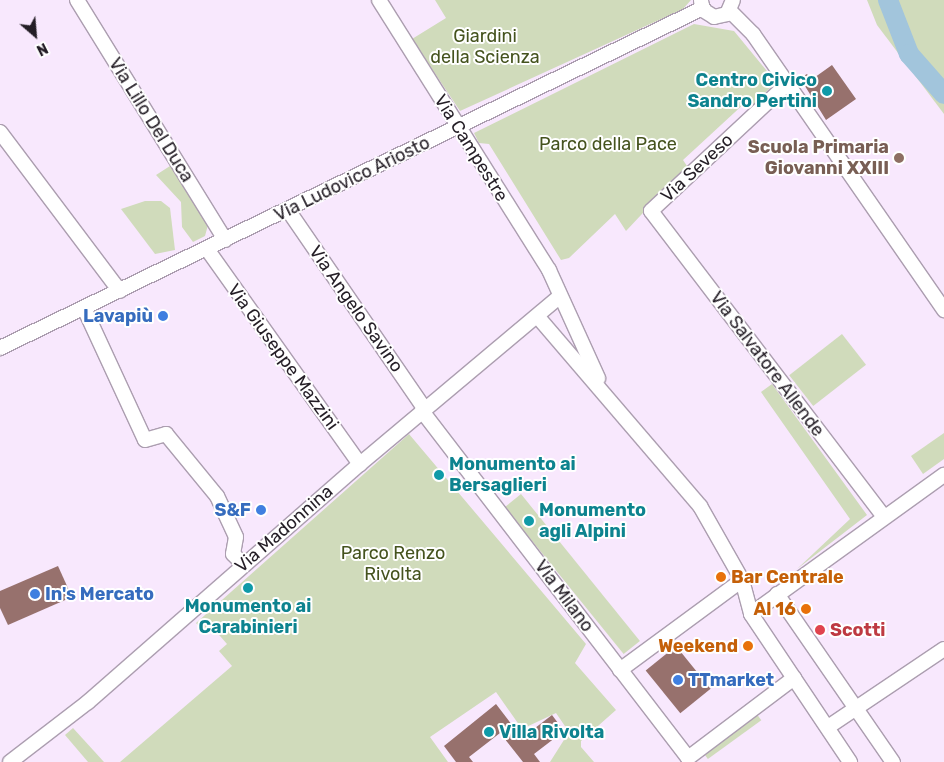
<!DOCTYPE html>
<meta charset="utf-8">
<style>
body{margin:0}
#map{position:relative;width:944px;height:762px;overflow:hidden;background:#f8e8fd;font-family:Rubik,sans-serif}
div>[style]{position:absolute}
.green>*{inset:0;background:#d0dbbb;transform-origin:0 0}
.river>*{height:20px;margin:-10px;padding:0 10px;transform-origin:10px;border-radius:10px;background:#a2c5dc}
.building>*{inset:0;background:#97716d;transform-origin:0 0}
.roads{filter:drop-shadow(1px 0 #ac9eb0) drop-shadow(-1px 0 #ac9eb0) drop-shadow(0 1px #ac9eb0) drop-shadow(0 -1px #ac9eb0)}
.minor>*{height:14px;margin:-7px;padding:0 7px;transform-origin:7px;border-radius:7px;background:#fff}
.dots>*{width:14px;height:14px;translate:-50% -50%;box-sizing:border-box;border:2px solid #fff;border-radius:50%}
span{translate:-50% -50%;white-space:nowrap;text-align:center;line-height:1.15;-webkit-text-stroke:4px #fff;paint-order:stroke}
.park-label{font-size:18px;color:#45531e}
.culture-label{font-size:18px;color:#0d838f;font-weight:700}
.right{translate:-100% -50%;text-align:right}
.left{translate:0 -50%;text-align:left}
.street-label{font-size:18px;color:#241e26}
.education-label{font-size:18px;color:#785e54;font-weight:700}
.shop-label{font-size:18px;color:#366cbe;font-weight:700}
.food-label{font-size:18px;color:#c56008;font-weight:700}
.health-label{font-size:18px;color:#be3a42;font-weight:700}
.north{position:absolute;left:10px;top:10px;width:50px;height:50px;-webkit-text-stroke:4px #fff;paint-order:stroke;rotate:153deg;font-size:14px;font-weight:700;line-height:20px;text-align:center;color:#241e26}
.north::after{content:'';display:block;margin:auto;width:18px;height:22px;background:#241e26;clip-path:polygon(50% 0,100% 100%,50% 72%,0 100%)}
</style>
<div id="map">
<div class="green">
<div style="clip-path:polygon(435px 0,691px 0,683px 9px,460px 111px,412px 39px,446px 18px)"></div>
<div style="clip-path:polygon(867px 0,944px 0,944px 114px,877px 25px)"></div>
<div style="clip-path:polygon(694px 24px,734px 31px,776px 82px,753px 105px,747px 101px,683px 160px,687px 166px,626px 231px,615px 214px,569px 258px,561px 260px,489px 144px,479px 143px,474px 133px)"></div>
<div style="clip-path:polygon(170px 166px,208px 225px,205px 236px,193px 242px,182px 227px,181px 202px,156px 175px)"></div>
<div style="clip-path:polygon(145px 201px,161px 201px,170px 208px,175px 250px,155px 254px,121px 209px)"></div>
<div style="left:842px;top:334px;width:39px;height:67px;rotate:52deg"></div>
<div style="clip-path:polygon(772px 384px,867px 515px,797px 569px,850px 519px,761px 392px)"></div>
<div style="clip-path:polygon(944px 433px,944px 459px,923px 474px,911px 456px)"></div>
<div style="clip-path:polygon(409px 434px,586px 644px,575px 663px,616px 710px,581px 741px,581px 747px,594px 762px,550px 762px,569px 732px,556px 713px,522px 729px,496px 692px,430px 737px,448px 762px,120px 762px,232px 666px,219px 651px,227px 644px,213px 628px,205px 634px,196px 623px)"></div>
<div style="left:521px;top:494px;width:189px;height:21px;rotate:51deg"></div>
<div style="left:756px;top:713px;width:9px;height:66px;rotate:54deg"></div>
<div style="clip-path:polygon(73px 728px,104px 762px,88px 762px,65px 735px)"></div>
</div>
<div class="river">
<div style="left:888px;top:0;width:58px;rotate:68.7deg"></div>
<div style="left:909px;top:54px;width:53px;rotate:48.8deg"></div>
</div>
<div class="building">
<div style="clip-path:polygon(832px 65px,856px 99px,826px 120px,800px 78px,807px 74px,811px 80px)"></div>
<div style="clip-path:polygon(58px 566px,72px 597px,8px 625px,0 608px,0 591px)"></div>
<div style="left:676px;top:646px;width:55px;height:39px;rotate:51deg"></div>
<div style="clip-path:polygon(496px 704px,522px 738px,552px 715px,564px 731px,534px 754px,540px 762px,523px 762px,500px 733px,469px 757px,473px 762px,456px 762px,444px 746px)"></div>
</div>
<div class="roads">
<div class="minor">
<div style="left:77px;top:0;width:282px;rotate:58.3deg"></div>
<div style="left:379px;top:0;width:319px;rotate:57.8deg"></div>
<div style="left:549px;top:270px;width:119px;rotate:65.6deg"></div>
<div style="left:701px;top:1px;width:9px;rotate:77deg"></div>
<div style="left:703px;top:10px;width:13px;rotate:32deg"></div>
<div style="left:714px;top:17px;width:13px;rotate:-13deg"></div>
<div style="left:727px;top:14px;width:15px;rotate:-67deg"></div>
<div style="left:730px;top:11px;width:33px;rotate:45deg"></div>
<div style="left:753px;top:34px;width:336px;rotate:55.3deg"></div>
<div style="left:787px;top:84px;width:186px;rotate:137deg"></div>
<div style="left:651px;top:211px;width:385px;rotate:52.7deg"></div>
<div style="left:0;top:132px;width:199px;rotate:53deg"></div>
<div style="left:288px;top:210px;width:242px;rotate:55.5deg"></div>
<div style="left:207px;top:249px;width:264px;rotate:54.6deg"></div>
<div style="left:84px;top:308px;width:145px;rotate:65.2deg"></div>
<div style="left:145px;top:440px;width:22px;rotate:-16deg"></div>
<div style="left:166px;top:434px;width:80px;rotate:50.6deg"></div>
<div style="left:217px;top:496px;width:45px;rotate:65.1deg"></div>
<div style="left:236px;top:537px;width:17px;rotate:100deg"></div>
<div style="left:233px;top:554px;width:14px;rotate:45deg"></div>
<div style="left:538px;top:317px;width:249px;rotate:49.4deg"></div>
<div style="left:700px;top:506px;width:85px;rotate:60.4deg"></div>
<div style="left:742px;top:580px;width:35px;rotate:75deg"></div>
<div style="left:751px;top:614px;width:178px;rotate:56.2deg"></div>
<div style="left:0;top:348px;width:781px;rotate:-25.81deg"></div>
<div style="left:422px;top:411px;width:437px;rotate:52.5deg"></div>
<div style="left:777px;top:594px;width:204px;rotate:55.4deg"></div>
<div style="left:751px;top:614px;width:238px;rotate:-35.8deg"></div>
<div style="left:620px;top:670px;width:152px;rotate:-36.4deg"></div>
<div style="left:828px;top:727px;width:140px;rotate:-33.9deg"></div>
<div style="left:688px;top:758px;width:133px;rotate:-37deg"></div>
<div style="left:10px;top:762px;width:98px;rotate:-37.6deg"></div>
<div style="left:88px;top:702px;width:361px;rotate:-41.2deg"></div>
<div style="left:360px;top:464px;width:260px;rotate:-40deg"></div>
</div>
</div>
<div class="dots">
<div style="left:827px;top:91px;background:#0f9aa8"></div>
<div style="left:899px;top:158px;background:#8d6e63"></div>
<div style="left:163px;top:316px;background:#3f7fe0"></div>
<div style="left:439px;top:475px;background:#0f9aa8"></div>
<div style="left:261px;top:510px;background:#3f7fe0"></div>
<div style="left:529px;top:521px;background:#0f9aa8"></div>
<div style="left:721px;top:577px;background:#e8710a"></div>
<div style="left:248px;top:588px;background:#0f9aa8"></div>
<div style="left:35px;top:594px;background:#3f7fe0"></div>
<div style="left:806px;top:609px;background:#e8710a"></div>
<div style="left:820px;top:630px;background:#e0444e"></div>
<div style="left:748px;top:646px;background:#e8710a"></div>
<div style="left:678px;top:680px;background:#3f7fe0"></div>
<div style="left:489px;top:732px;background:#0f9aa8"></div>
</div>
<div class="park-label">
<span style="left:485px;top:47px">Giardini<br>della Scienza</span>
<span style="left:608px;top:144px">Parco della Pace</span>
<span style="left:393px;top:564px">Parco Renzo<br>Rivolta</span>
</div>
<div class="culture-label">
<span class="right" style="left:817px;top:91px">Centro Civico<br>Sandro Pertini</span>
<span class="left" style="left:449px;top:475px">Monumento ai<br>Bersaglieri</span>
<span class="left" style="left:539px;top:521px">Monumento<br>agli Alpini</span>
<span style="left:248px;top:617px">Monumento ai<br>Carabinieri</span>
<span class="left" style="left:499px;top:732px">Villa Rivolta</span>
</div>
<div class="street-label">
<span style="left:151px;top:120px;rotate:58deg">Via Lillo Del Duca</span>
<span style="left:471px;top:148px;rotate:58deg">Via Campestre</span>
<span style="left:697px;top:168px;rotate:-43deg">Via Seveso</span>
<span style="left:352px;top:179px;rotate:-26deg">Via Ludovico Ariosto</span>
<span style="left:356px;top:309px;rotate:55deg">Via Angelo Savino</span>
<span style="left:283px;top:357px;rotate:54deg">Via Giuseppe Mazzini</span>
<span style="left:767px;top:364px;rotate:53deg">Via Salvatore Allende</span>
<span style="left:284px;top:529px;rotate:-41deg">Via Madonnina</span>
<span style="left:564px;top:596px;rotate:53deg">Via Milano</span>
</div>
<div class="education-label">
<span class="right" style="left:889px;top:158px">Scuola Primaria<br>Giovanni XXIII</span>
</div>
<div class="shop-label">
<span class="right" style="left:153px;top:316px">Lavapiù</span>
<span class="right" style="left:251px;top:510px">S&amp;F</span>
<span class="left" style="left:45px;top:594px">In's Mercato</span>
<span class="left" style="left:688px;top:680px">TTmarket</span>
</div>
<div class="food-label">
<span class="left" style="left:731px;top:577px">Bar Centrale</span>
<span class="right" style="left:796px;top:609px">Al 16</span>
<span class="right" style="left:738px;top:646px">Weekend</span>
</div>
<div class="health-label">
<span class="left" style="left:830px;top:630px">Scotti</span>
</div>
<div class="north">N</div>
</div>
